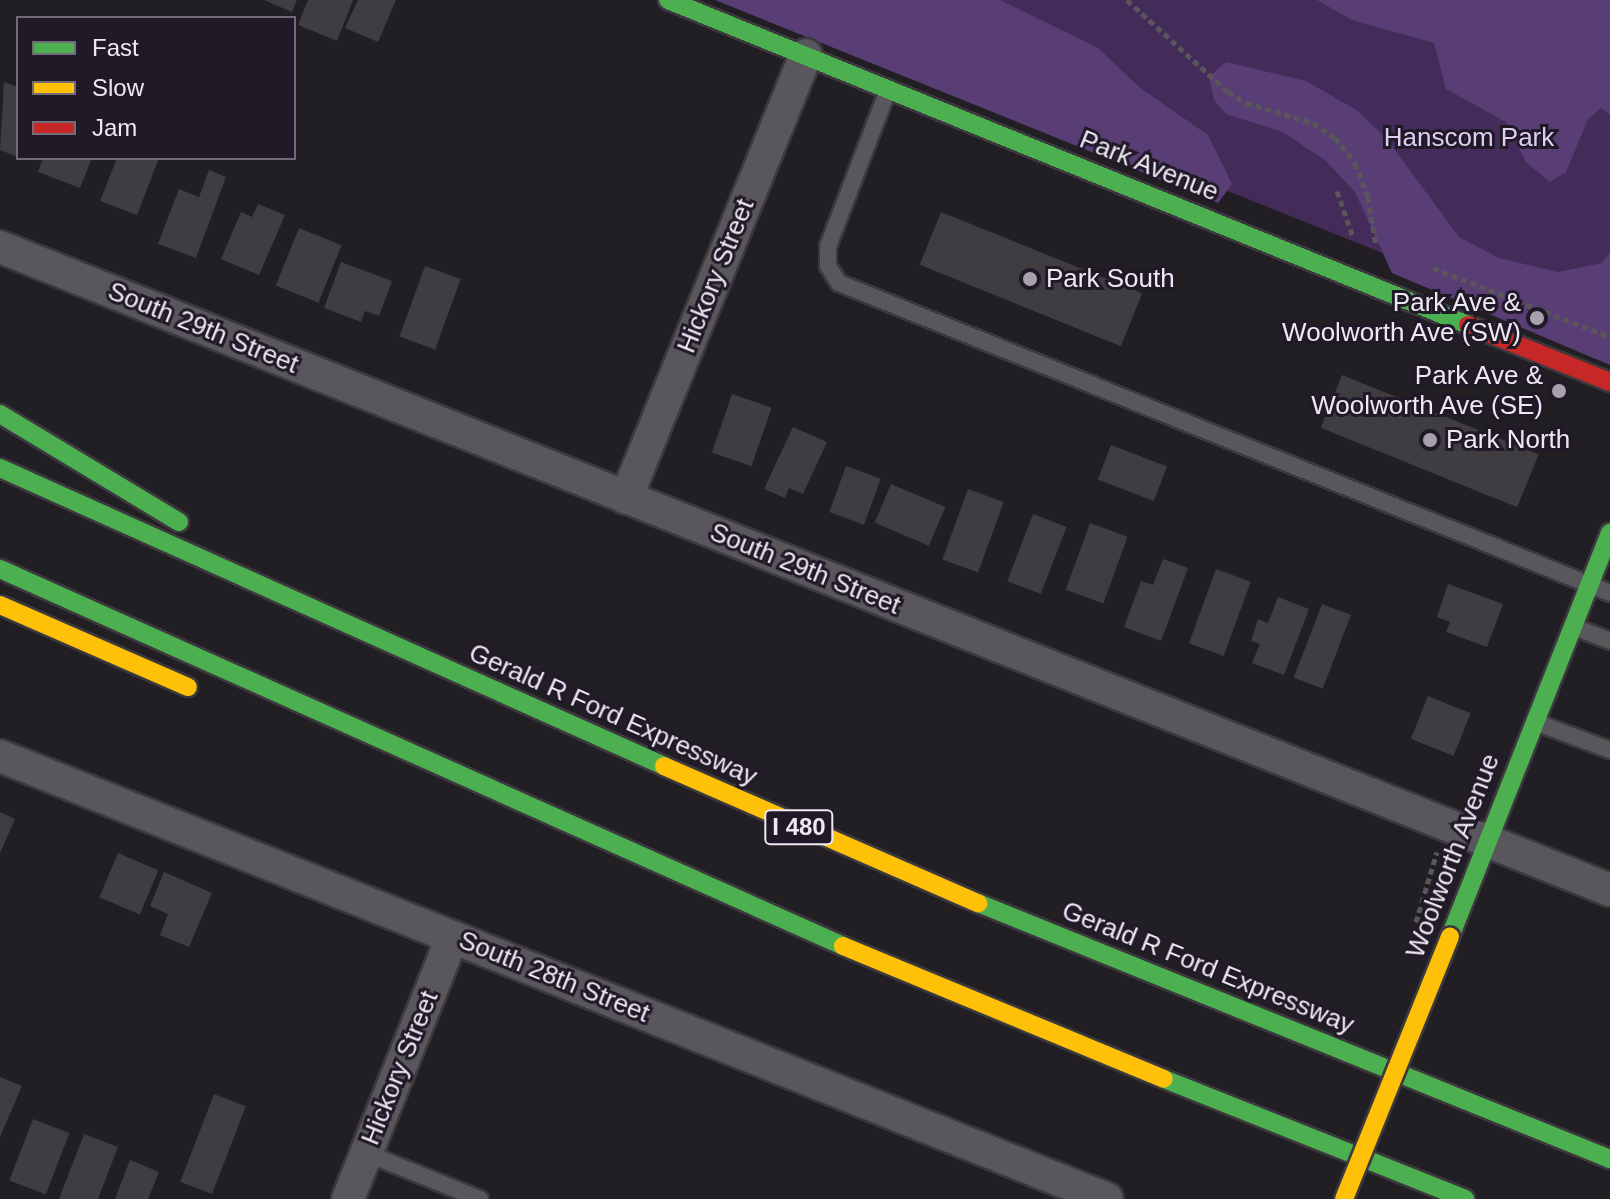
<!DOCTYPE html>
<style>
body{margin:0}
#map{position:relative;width:1610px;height:1199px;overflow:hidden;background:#211e24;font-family:Arial,sans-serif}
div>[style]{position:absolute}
.green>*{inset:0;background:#432c5a}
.forest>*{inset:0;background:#583e74}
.building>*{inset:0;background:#3f3d42;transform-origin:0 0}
.path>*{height:5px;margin-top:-2.5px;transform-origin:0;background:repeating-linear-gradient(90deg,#58565b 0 6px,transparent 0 10px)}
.roads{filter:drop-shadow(2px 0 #3c393e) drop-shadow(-2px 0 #3c393e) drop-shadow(0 2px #3c393e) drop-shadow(0 -2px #3c393e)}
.lane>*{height:16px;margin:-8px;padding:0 8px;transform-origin:8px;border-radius:8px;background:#59575c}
.street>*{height:32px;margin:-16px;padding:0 16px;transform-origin:16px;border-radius:16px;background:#59575c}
.fast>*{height:18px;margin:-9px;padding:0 9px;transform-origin:9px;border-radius:9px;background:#4caf50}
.slow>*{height:18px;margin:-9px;padding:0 9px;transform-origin:9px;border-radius:9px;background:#ffc107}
.jam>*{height:18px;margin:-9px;padding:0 9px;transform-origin:9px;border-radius:9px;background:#c62828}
.bridges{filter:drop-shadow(2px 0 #3c393e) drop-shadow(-2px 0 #3c393e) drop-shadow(0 2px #3c393e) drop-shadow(0 -2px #3c393e)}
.slow-bridge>*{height:18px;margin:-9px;padding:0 9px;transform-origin:9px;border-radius:9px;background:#ffc107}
.dots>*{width:22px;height:22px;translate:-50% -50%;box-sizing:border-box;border:4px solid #201a28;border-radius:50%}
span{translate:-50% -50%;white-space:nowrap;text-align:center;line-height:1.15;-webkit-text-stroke:6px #201a28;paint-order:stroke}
.shield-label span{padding:2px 6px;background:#201a28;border:2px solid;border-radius:6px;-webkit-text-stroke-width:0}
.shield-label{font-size:24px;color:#ede8f2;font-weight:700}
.park-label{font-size:26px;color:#decef2}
.street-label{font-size:26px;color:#ede8f2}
.poi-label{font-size:26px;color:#ede8f2}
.left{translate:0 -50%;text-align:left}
.right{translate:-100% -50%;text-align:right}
.legend{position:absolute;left:16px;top:16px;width:280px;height:144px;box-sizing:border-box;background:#201a28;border:2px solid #726c79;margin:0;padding:10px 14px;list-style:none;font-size:24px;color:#ede8f2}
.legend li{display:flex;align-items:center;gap:16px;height:40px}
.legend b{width:40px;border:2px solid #726c79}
</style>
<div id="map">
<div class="green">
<div style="clip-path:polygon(751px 0,1610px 0,1610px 344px,790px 16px)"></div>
</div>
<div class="forest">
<div style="clip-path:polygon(715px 0,1000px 0,1098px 48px,1139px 87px,1208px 135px,1232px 184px,1218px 203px)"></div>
<div style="clip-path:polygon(1317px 0,1610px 0,1610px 115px,1601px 108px,1588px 119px,1566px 172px,1550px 182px,1526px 162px,1506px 122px,1446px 89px,1434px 43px,1352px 20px)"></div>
<div style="clip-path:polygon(1226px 62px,1306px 81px,1358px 111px,1386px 138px,1459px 237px,1499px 258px,1558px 272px,1602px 263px,1610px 253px,1610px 365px,1392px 273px,1355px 192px,1326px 161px,1283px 132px,1226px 114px,1214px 100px,1209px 77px)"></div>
</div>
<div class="building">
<div style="clip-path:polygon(264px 0,297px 0,292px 12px)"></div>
<div style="clip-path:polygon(308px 0,353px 0,337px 41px,298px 25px)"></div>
<div style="clip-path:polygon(358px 0,396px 0,378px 42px,345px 28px)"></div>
<div style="clip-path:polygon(4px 82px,18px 87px,18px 157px,0 150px)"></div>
<div style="clip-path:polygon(43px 158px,92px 158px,80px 188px,38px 172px)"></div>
<div style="clip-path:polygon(117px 158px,159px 158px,137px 215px,100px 201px)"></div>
<div style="clip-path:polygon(209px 170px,226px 177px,196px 258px,158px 244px,179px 189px,199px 197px)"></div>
<div style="clip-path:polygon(258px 204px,285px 215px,259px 275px,221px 259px,241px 212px,252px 217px)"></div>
<div style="left:941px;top:212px;width:217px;height:57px;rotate:22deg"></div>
<div style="left:299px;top:228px;width:46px;height:62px;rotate:22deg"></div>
<div style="clip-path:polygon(341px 262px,392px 281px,379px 316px,365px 311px,361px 322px,324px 308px)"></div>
<div style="left:425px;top:266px;width:38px;height:75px;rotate:20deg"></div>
<div style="left:1342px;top:375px;width:212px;height:57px;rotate:22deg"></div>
<div style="left:732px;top:394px;width:42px;height:62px;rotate:19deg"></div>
<div style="clip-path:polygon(793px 427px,827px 442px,803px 494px,789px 488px,785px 498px,764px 489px)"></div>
<div style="left:1111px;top:445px;width:60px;height:37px;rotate:21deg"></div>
<div style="left:846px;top:466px;width:37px;height:49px;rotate:20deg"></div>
<div style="left:891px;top:484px;width:59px;height:42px;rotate:23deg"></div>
<div style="left:968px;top:489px;width:38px;height:75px;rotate:20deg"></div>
<div style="left:1033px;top:514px;width:36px;height:72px;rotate:21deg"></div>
<div style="left:1090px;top:523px;width:40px;height:71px;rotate:20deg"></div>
<div style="clip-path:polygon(1163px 559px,1188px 568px,1161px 641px,1124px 627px,1141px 581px,1153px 585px)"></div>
<div style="left:1216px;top:569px;width:37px;height:79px;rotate:20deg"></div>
<div style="clip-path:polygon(1448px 584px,1503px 604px,1487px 647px,1446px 632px,1450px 622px,1437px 617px)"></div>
<div style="clip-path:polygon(1278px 597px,1309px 609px,1284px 675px,1252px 663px,1260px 644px,1251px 641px,1258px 619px,1268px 623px)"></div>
<div style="left:1322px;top:604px;width:31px;height:79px;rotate:21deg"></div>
<div style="left:1428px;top:696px;width:46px;height:46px;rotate:22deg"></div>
<div style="clip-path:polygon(0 812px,15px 819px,0 853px)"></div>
<div style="left:118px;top:853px;width:44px;height:48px;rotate:23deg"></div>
<div style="clip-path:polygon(164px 872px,212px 893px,189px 947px,160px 935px,168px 914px,150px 906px)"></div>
<div style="clip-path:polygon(0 1077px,22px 1086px,0 1137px)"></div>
<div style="left:214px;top:1094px;width:34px;height:94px;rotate:21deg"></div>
<div style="left:33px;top:1119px;width:39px;height:66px;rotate:21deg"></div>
<div style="clip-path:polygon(84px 1134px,118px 1147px,98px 1199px,59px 1199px)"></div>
<div style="clip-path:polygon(130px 1160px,159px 1172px,148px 1199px,115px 1199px)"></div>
</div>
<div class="path">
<div style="left:1127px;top:0;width:137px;rotate:42.3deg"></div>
<div style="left:1228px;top:92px;width:21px;rotate:31deg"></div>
<div style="left:1246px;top:103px;width:70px;rotate:16.6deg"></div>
<div style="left:1313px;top:123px;width:27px;rotate:34deg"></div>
<div style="left:1335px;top:138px;width:32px;rotate:51deg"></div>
<div style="left:1355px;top:163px;width:36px;rotate:69deg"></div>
<div style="left:1368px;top:197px;width:50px;rotate:80.7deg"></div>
<div style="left:1337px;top:191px;width:49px;rotate:70.8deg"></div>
<div style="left:1433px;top:268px;width:190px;rotate:21.3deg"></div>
<div style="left:1416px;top:922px;width:73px;rotate:-73.3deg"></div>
</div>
<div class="roads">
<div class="lane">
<div style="left:888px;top:90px;width:167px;rotate:111deg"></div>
<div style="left:828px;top:246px;width:20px;rotate:90deg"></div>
<div style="left:828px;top:266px;width:20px;rotate:57deg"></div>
<div style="left:839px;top:283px;width:831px;rotate:21.9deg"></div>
<div style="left:1574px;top:627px;width:39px;rotate:21deg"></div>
<div style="left:1535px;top:722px;width:80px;rotate:20.5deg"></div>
<div style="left:366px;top:1153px;width:123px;rotate:22deg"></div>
</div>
<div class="street">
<div style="left:0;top:247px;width:1734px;rotate:21.77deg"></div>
<div style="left:626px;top:498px;width:478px;rotate:-67.9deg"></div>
<div style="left:0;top:756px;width:1192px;rotate:21.81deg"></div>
<div style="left:348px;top:1199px;width:282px;rotate:-68.3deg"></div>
</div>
<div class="fast">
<div style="left:668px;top:0;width:863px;rotate:22.11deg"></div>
<div style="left:0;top:414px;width:209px;rotate:31.1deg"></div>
<div style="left:0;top:468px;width:728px;rotate:24.17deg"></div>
<div style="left:0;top:569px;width:923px;rotate:24.09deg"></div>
<div style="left:978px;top:903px;width:682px;rotate:22.05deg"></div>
<div style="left:1450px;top:937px;width:435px;rotate:-68.4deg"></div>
<div style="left:1164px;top:1079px;width:324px;rotate:21.7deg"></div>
</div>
<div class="slow">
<div style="left:0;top:605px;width:205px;rotate:23.6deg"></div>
<div style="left:664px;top:766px;width:343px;rotate:23.6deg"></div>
<div style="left:843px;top:946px;width:347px;rotate:22.5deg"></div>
</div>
<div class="jam">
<div style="left:1468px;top:325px;width:153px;rotate:21.9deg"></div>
</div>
</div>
<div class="bridges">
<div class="slow-bridge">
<div style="left:1344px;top:1199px;width:283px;rotate:-68deg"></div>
</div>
</div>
<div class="dots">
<div style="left:1030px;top:279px;background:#a6a1aa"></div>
<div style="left:1537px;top:318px;background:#a6a1aa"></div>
<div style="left:1559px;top:391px;background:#a6a1aa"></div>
<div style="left:1430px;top:440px;background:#a6a1aa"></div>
</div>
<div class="shield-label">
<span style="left:799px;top:827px">I 480</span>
</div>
<div class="park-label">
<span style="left:1469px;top:138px">Hanscom Park</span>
</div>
<div class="street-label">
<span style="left:1149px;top:166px;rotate:22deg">Park Avenue</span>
<span style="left:716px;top:276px;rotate:-68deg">Hickory Street</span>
<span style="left:203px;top:328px;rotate:22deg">South 29th Street</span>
<span style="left:805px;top:569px;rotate:22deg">South 29th Street</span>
<span style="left:613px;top:715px;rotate:24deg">Gerald R Ford Expressway</span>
<span style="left:1453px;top:856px;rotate:-69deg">Woolworth Avenue</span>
<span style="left:1208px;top:968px;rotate:22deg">Gerald R Ford Expressway</span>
<span style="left:554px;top:977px;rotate:22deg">South 28th Street</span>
<span style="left:400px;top:1068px;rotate:-68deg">Hickory Street</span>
</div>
<div class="poi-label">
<span class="left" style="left:1046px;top:279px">Park South</span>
<span class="right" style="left:1521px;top:318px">Park Ave &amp;<br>Woolworth Ave (SW)</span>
<span class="right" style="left:1543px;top:391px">Park Ave &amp;<br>Woolworth Ave (SE)</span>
<span class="left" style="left:1446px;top:440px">Park North</span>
</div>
<ul class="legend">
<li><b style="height:10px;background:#4caf50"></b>Fast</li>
<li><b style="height:10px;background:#ffc107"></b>Slow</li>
<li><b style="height:10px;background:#c62828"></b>Jam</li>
</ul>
</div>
